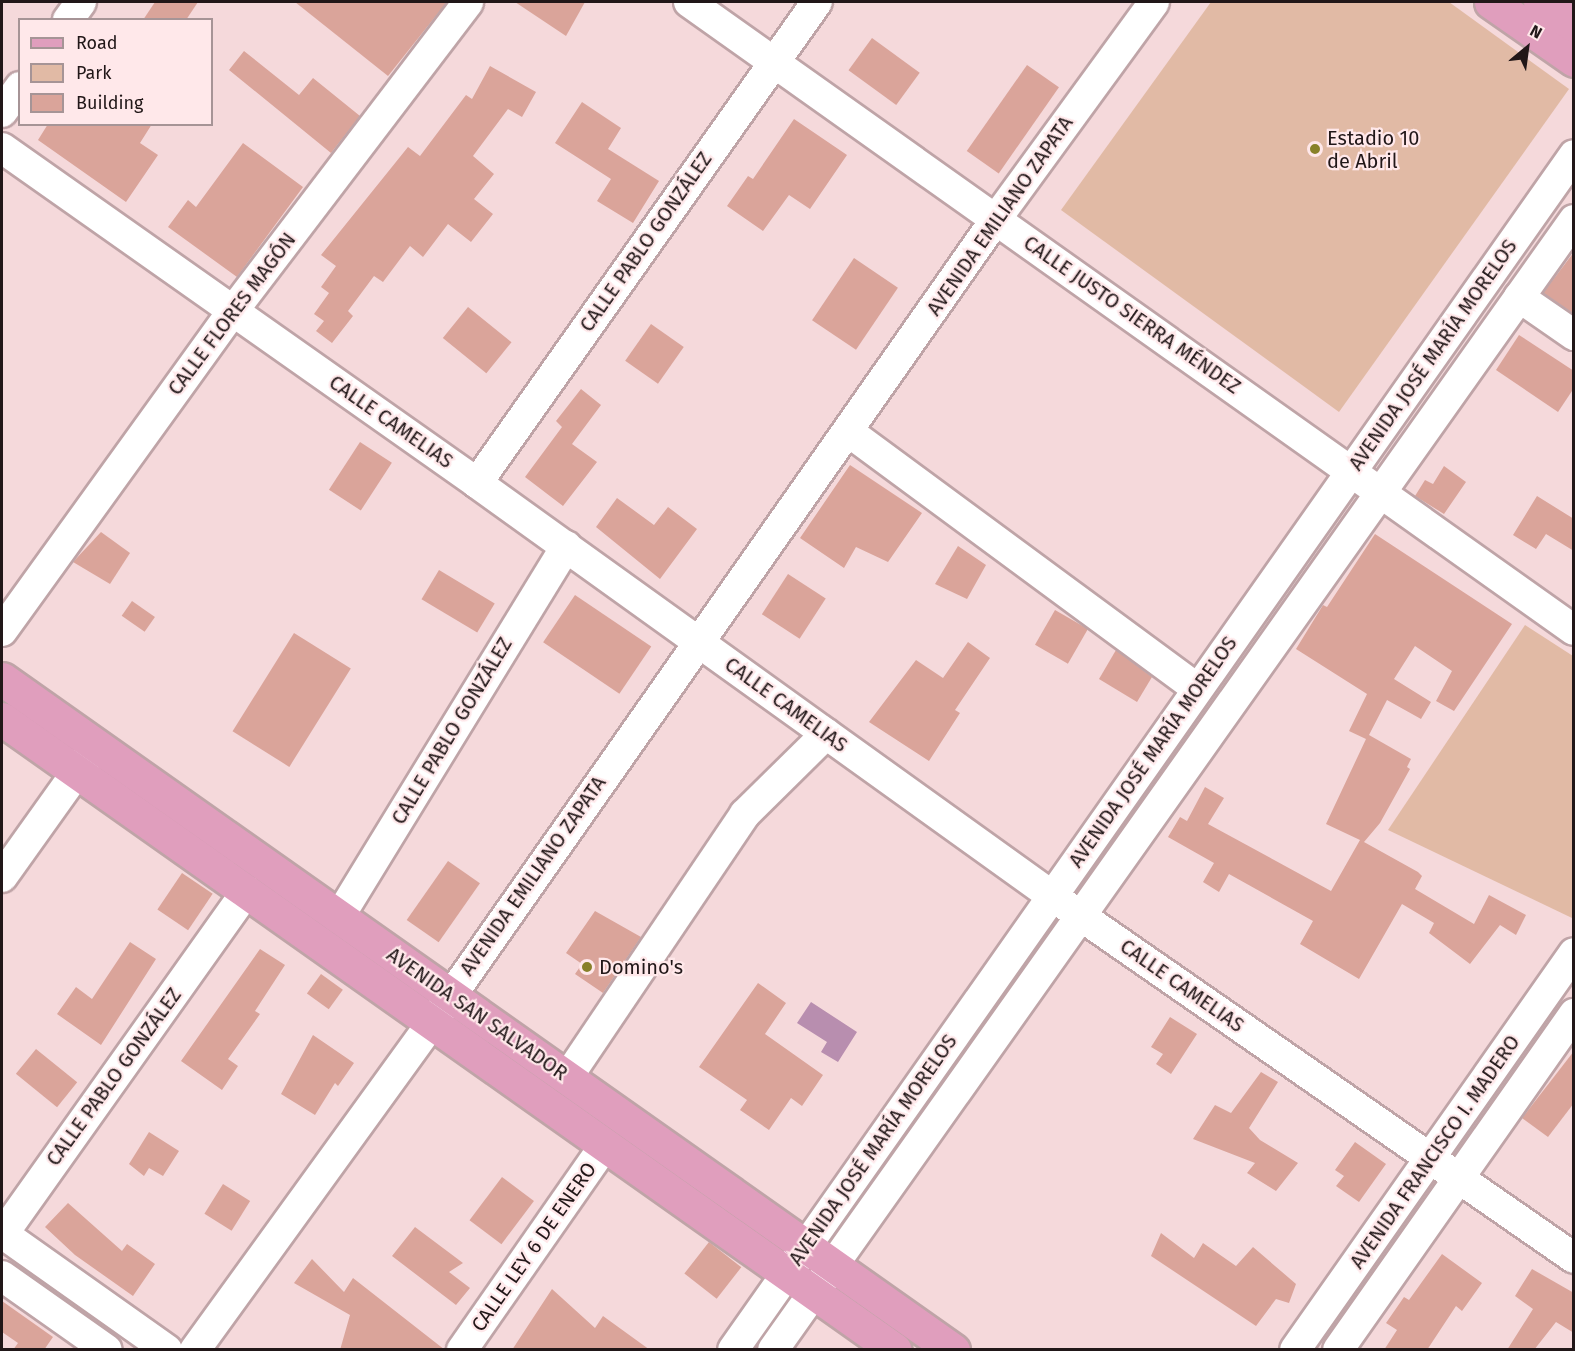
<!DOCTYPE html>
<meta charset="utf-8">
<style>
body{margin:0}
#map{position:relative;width:1575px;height:1351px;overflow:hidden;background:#f5d9db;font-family:"Fira Sans",sans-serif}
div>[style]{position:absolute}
.green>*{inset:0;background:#e1baa5}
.water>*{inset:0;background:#b88eaf}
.building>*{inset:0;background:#daa49a;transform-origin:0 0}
.roads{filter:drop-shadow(2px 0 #bfa4a7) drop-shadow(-2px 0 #bfa4a7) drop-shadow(0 2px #bfa4a7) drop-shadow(0 -2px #bfa4a7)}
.minor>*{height:30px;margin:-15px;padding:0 15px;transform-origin:15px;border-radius:15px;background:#fff}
.major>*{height:33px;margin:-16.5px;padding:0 16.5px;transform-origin:16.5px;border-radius:16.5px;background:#e09ebd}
.dots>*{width:16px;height:16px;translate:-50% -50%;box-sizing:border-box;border:3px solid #ffe8ea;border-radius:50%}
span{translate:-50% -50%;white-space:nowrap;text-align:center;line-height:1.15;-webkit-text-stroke:4.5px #ffe8ea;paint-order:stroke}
.poi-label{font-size:20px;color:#211718}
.left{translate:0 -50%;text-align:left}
.street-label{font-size:20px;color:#211718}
.frame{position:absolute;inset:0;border:3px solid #211718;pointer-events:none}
.legend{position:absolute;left:18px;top:18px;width:195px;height:108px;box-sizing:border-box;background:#ffe8ea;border:2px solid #a69496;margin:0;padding:8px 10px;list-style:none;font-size:18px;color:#211718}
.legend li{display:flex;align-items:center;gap:12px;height:30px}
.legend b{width:30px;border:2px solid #a69496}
.north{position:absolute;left:1497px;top:18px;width:60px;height:60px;-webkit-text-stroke:4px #ffe8ea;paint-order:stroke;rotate:29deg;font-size:16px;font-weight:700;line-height:24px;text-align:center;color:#211718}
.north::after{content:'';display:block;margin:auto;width:21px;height:27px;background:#211718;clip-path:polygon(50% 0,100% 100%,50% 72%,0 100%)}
</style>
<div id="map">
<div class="green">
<div style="clip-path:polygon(1211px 2px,1449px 2px,1569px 89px,1339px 412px,1061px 210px)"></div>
<div style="clip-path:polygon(1525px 625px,1573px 656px,1572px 918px,1388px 830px)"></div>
</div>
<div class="water">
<div style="clip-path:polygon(811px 1002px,857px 1032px,838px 1062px,821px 1052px,827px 1042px,797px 1023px)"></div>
</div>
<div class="building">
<div style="clip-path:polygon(155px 2px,198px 2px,186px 20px,143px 20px)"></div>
<div style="clip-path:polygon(295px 2px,447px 2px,388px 76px)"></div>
<div style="clip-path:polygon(515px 2px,585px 2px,566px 36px)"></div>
<div style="left:872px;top:38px;width:59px;height:40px;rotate:36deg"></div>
<div style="clip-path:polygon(244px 51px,299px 95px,313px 78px,360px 116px,331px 153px,229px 70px)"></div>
<div style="left:1027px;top:65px;width:39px;height:105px;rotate:35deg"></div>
<div style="clip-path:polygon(490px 66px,536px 92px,522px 117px,508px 109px,473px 156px,494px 174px,474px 199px,493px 214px,471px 242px,448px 224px,423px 257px,410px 246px,383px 282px,374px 276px,348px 311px,353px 316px,332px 343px,316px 331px,324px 321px,314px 314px,329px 293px,321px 287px,336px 266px,321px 255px,408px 147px,420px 156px,466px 95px,472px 99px)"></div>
<div style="clip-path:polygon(582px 102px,621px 128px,608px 149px,659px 181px,633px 223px,597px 201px,611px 179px,555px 143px)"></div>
<div style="clip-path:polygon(794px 119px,847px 155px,810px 209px,789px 195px,763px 231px,727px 206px,748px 176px,753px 179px)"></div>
<div style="clip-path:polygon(48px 124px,152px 124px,140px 143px,158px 155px,126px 202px,38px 140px)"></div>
<div style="clip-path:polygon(243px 143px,303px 187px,237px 277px,168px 227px,188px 200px,196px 207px)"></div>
<div style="clip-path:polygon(1574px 252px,1574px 314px,1543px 293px)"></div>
<div style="left:854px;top:258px;width:53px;height:75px;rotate:34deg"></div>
<div style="left:468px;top:307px;width:56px;height:40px;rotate:39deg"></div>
<div style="left:651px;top:324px;width:40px;height:45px;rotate:35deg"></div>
<div style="clip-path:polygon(1519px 335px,1574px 371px,1574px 388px,1558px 412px,1496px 370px)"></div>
<div style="clip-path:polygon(581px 389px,601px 405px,572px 444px,597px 462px,563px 506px,525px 477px,562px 427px,556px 421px)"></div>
<div style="left:360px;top:442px;width:38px;height:57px;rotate:33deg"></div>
<div style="clip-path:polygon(850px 465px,922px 513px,888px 562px,856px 547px,844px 568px,800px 538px)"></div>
<div style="clip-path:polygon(1444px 466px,1466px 482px,1444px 514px,1415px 496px,1425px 480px,1433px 484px)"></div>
<div style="clip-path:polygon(1537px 496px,1574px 519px,1574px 551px,1546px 534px,1536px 549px,1513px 535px)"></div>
<div style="clip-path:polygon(617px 498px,654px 525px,668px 507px,697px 529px,660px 579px,596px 527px)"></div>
<div style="clip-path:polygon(101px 532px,130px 553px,110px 584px,73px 562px)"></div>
<div style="clip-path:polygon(1375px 534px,1512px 624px,1454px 711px,1436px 701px,1452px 671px,1415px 646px,1394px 679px,1431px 702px,1421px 719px,1387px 700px,1369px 735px,1411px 759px,1407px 767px,1410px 769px,1380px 823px,1364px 842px,1418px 872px,1422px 876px,1415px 889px,1474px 924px,1489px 895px,1526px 915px,1516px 935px,1500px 925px,1470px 964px,1429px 933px,1434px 923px,1402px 904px,1359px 979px,1300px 944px,1313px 921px,1229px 874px,1219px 892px,1203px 882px,1214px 863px,1168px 837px,1180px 817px,1187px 821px,1205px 787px,1224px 798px,1208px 824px,1331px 891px,1360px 840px,1326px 824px,1366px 739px,1349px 731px,1367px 694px,1296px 649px,1323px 605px,1327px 607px)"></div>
<div style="clip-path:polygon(958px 546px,986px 565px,967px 599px,935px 584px)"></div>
<div style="left:439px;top:570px;width:65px;height:34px;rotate:31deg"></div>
<div style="left:788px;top:574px;width:45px;height:48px;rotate:33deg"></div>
<div style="left:575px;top:595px;width:92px;height:57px;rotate:34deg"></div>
<div style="left:132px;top:601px;width:28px;height:18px;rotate:35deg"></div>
<div style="left:1055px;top:610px;width:38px;height:40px;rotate:30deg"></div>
<div style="left:294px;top:633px;width:67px;height:116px;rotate:32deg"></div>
<div style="clip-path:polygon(968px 642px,990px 658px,955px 710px,960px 713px,929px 761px,869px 722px,916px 660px,943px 678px)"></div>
<div style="clip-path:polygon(1116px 650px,1152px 677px,1137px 702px,1099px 679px)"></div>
<div style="left:448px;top:861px;width:39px;height:72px;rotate:35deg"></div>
<div style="left:182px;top:873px;width:37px;height:44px;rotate:34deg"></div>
<div style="clip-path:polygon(595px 911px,641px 937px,603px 993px,575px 974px,582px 964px,566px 953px)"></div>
<div style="clip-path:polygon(130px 942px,156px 959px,101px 1045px,57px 1014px,76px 987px,92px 999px)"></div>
<div style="clip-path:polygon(260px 949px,285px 965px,255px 1011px,260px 1014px,228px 1059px,238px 1066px,222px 1090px,181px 1061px)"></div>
<div style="left:321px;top:974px;width:27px;height:24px;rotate:36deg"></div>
<div style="clip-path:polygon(758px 983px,786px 1003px,765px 1034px,823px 1075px,802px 1106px,791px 1098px,769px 1130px,740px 1110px,747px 1100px,699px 1067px)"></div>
<div style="clip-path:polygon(1170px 1017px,1197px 1034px,1171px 1074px,1156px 1064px,1163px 1054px,1151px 1047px)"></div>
<div style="clip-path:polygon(313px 1035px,354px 1063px,338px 1086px,335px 1083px,315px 1115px,281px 1094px)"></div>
<div style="left:36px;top:1049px;width:53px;height:32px;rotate:39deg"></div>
<div style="clip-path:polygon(1574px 1051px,1574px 1103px,1548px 1137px,1522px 1118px)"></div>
<div style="clip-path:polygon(1261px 1072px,1278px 1082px,1249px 1128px,1260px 1140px,1298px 1163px,1276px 1191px,1247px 1173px,1255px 1163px,1193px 1139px,1215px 1105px,1231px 1113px)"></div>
<div style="clip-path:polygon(149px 1132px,179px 1151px,163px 1176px,149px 1168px,144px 1176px,129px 1164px)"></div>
<div style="clip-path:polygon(1355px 1142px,1386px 1164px,1359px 1202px,1336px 1186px,1344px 1176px,1335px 1170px)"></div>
<div style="left:502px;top:1177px;width:40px;height:54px;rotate:37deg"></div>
<div style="left:223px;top:1184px;width:32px;height:35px;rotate:32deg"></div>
<div style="clip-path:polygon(68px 1203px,122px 1251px,127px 1244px,155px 1264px,133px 1296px,75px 1255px,45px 1227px)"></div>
<div style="clip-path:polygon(415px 1227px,463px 1263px,449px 1272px,470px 1288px,456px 1305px,392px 1256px)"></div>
<div style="clip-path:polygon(1161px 1233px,1194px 1258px,1203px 1243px,1236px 1266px,1253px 1247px,1296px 1284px,1289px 1303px,1276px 1299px,1256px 1326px,1151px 1256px)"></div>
<div style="left:709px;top:1242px;width:41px;height:40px;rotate:38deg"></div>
<div style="clip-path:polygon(1442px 1254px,1482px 1283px,1462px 1311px,1456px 1306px,1427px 1350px,1384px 1350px,1397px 1330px,1386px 1323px,1404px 1297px,1409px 1300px)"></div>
<div style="clip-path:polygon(312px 1259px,344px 1292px,353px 1278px,445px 1350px,340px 1350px,350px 1315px,294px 1283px)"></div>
<div style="clip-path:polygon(1532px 1269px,1574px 1293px,1574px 1333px,1556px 1322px,1534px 1350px,1507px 1350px,1533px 1309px,1515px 1296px)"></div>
<div style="clip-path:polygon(552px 1289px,595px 1328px,603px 1316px,650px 1350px,512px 1350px)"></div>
<div style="clip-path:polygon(2px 1301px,53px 1337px,44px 1350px,13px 1350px,18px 1343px,2px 1332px)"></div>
</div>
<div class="roads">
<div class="minor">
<div style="left:689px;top:2px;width:1085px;rotate:35.36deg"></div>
<div style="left:68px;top:20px;width:22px;rotate:-54deg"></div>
<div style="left:2px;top:112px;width:31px;rotate:-54deg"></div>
<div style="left:2px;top:148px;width:581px;rotate:35.19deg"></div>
<div style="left:477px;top:483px;width:708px;rotate:35.69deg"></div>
<div style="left:1052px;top:896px;width:635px;rotate:34.74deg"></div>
<div style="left:1519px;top:297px;width:67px;rotate:34.6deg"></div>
<div style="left:849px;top:432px;width:433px;rotate:36.4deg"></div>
<div style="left:477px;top:483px;width:589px;rotate:-54.75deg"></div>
<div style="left:2px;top:631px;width:395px;rotate:-54.2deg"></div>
<div style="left:233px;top:311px;width:388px;rotate:-52.7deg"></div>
<div style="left:2px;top:877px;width:153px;rotate:-54.5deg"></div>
<div style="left:339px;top:917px;width:435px;rotate:-58.5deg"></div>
<div style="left:567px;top:1078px;width:318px;rotate:-56deg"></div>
<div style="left:745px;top:814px;width:114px;rotate:-44.6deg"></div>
<div style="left:2px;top:1233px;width:202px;rotate:35.3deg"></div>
<div style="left:3px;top:1234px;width:421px;rotate:-54.6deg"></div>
<div style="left:2px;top:1276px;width:128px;rotate:35.2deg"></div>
<div style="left:195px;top:1350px;width:404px;rotate:-54.1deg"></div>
<div style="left:432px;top:1023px;width:982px;rotate:-54.95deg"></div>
<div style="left:996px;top:219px;width:268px;rotate:-53.9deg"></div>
<div style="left:462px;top:1350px;width:250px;rotate:-55.1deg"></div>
<div style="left:733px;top:1350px;width:1461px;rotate:-54.86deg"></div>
<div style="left:773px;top:1350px;width:1385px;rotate:-54.67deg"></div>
<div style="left:1295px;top:1350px;width:485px;rotate:-54.9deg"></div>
<div style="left:1338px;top:1350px;width:411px;rotate:-54.9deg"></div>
</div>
<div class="major">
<div style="left:1491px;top:2px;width:101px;rotate:34.9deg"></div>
<div style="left:1540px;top:2px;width:41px;rotate:34.1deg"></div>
<div style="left:2px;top:679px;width:1164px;rotate:35.21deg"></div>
<div style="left:2px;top:719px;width:1093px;rotate:35.25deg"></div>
</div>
</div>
<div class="dots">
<div style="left:1315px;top:149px;background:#888129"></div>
<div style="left:587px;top:967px;background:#888129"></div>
</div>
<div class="poi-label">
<span class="left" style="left:1327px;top:150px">Estadio 10<br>de Abril</span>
<span class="left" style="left:599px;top:967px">Domino's</span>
</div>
<div class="street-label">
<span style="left:1000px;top:216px;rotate:-55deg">AVENIDA EMILIANO ZAPATA</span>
<span style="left:646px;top:242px;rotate:-55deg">CALLE PABLO GONZÁLEZ</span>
<span style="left:232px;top:314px;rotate:-53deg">CALLE FLORES MAGÓN</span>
<span style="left:1132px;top:315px;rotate:35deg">CALLE JUSTO SIERRA MÉNDEZ</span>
<span style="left:1433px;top:355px;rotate:-55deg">AVENIDA JOSÉ MARÍA MORELOS</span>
<span style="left:391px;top:422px;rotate:35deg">CALLE CAMELIAS</span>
<span style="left:786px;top:705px;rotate:36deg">CALLE CAMELIAS</span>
<span style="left:452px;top:731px;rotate:-59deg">CALLE PABLO GONZÁLEZ</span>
<span style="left:1153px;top:752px;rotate:-55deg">AVENIDA JOSÉ MARÍA MORELOS</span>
<span style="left:533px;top:876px;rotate:-55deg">AVENIDA EMILIANO ZAPATA</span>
<span style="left:1182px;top:986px;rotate:35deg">CALLE CAMELIAS</span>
<span style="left:477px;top:1014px;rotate:35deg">AVENIDA SAN SALVADOR</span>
<span style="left:114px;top:1077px;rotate:-54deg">CALLE PABLO GONZÁLEZ</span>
<span style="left:873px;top:1150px;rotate:-55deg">AVENIDA JOSÉ MARÍA MORELOS</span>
<span style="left:1435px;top:1152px;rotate:-55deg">AVENIDA FRANCISCO I. MADERO</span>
<span style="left:534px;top:1247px;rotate:-55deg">CALLE LEY 6 DE ENERO</span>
</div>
<div class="frame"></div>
<ul class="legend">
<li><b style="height:8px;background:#e09ebd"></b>Road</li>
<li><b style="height:16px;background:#e1baa5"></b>Park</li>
<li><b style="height:16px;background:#daa49a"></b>Building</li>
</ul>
<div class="north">N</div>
</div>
